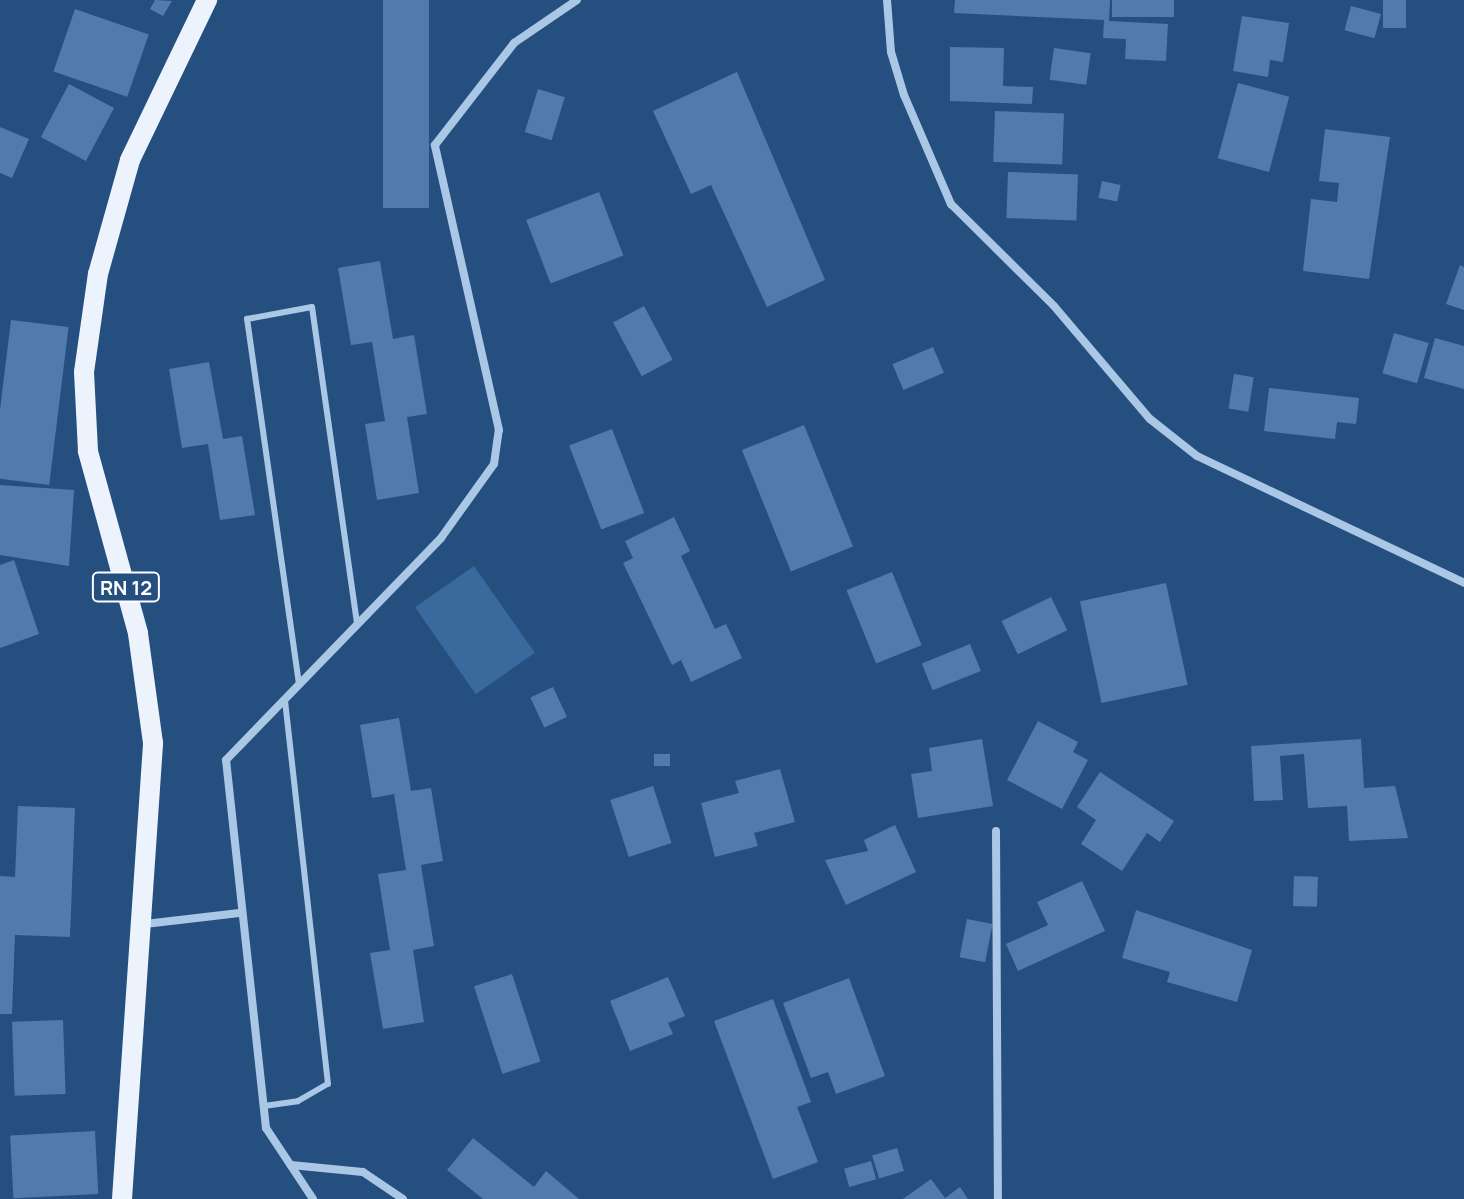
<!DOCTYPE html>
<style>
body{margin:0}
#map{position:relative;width:1464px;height:1199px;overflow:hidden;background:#254f7f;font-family:Manrope,sans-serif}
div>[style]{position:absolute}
.green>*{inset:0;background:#39699d;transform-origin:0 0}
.building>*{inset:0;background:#517baa;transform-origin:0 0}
.service>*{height:6px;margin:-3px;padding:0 3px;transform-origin:3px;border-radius:3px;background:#abc7e6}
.minor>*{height:8px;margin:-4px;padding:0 4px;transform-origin:4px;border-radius:4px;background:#abc7e6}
.primary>*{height:20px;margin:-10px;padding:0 10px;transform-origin:10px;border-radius:10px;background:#ecf3fd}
span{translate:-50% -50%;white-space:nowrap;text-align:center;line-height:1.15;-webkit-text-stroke:8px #254f7f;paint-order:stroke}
.shield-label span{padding:2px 6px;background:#254f7f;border:2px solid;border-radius:6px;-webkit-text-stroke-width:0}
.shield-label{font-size:20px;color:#fff;font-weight:700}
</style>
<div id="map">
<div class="green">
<div style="left:474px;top:566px;width:106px;height:72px;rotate:55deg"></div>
</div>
<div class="building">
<div style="clip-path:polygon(155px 0,172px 1px,163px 16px,150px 9px)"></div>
<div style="left:383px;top:0;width:46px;height:208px"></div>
<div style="clip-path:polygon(955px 0,1110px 0,1109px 21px,1168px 24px,1166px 61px,1125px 59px,1126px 39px,1103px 38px,1104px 20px,954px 13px)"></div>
<div style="left:1112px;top:0;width:62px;height:17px"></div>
<div style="left:1383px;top:0;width:23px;height:28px"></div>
<div style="left:1351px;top:6px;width:31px;height:25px;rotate:15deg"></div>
<div style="left:75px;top:9px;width:78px;height:66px;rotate:19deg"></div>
<div style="clip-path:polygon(1242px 16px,1289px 23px,1283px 62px,1270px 60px,1268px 77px,1233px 71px)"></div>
<div style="clip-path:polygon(950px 47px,1004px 48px,1003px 86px,1033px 87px,1032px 104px,950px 101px)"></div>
<div style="left:1054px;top:48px;width:37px;height:32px;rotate:8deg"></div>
<div style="clip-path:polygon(737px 72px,825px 280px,767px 307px,711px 185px,691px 194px,653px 111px)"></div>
<div style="left:1238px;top:83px;width:53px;height:78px;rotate:15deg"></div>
<div style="left:69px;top:84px;width:51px;height:60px;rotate:28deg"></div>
<div style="left:538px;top:89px;width:28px;height:45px;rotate:17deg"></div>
<div style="left:995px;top:111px;width:69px;height:51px;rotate:2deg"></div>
<div style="clip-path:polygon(0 127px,29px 139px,12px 178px,0 173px)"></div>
<div style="clip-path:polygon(1325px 129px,1390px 137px,1369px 279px,1303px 271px,1311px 199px,1337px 202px,1339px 183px,1319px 181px)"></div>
<div style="left:1008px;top:172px;width:70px;height:46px;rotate:2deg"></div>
<div style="left:1102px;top:181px;width:19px;height:17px;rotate:12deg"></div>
<div style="left:599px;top:192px;width:68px;height:78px;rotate:69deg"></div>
<div style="clip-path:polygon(380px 261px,393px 339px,414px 335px,427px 414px,407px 417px,419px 493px,377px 500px,365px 424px,385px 421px,372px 342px,351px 345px,338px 268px)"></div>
<div style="clip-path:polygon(1460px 265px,1464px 267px,1464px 310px,1446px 304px)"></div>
<div style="left:644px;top:306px;width:61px;height:35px;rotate:62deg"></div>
<div style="left:11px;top:320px;width:58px;height:159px;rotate:7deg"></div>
<div style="left:1394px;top:333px;width:36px;height:42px;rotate:16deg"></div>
<div style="clip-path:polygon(1435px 338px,1464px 346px,1464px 389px,1424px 378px)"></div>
<div style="left:933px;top:347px;width:28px;height:44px;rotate:67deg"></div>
<div style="clip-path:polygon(209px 362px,223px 439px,242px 436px,255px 515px,220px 520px,208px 444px,182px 448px,169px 369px)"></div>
<div style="left:1234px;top:374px;width:20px;height:35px;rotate:9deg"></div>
<div style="clip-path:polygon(1269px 388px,1359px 398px,1356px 424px,1337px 422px,1335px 439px,1264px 431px)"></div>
<div style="left:804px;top:425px;width:131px;height:67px;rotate:68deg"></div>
<div style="left:612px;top:429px;width:90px;height:46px;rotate:69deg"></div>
<div style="clip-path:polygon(0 485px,74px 490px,69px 566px,0 555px)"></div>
<div style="clip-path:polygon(674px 517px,690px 551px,681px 556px,715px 629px,726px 624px,742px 658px,691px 682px,681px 660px,672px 665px,623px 563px,633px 558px,625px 541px)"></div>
<div style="clip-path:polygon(14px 560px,39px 634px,0 648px,0 565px)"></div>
<div style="left:892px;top:572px;width:79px;height:49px;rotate:68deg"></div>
<div style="left:1166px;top:583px;width:104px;height:88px;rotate:78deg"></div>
<div style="left:1051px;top:597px;width:37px;height:55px;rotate:64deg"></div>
<div style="left:970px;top:644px;width:29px;height:52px;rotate:68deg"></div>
<div style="left:553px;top:687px;width:33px;height:25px;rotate:65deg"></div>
<div style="clip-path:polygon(399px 718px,411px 791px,431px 788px,443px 861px,421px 865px,434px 946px,413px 950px,424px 1022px,383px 1029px,370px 953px,390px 950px,378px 874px,406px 870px,394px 794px,372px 798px,360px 725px)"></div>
<div style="clip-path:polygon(1038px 721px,1078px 742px,1073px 752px,1088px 760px,1062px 809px,1007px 780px)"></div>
<div style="clip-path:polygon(982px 739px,993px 806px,918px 818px,911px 774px,932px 771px,929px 748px)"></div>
<div style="clip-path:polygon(1361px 739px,1364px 788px,1395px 786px,1408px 838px,1349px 841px,1347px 806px,1308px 808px,1304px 754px,1280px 756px,1283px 800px,1254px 801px,1251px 746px)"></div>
<div style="left:654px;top:754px;width:16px;height:12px"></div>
<div style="clip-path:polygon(780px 769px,795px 822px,754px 833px,758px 846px,715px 857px,701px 803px,739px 793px,735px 781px)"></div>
<div style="clip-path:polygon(1100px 772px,1174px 821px,1160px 842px,1147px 833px,1122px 871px,1081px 844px,1096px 820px,1077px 807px)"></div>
<div style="left:653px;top:786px;width:60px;height:45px;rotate:72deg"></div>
<div style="clip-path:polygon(18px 806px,75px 808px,70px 937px,15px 935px,12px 1014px,0 1014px,0 876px,15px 877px)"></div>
<div style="clip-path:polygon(895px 825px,916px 872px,846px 905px,825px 860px,868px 851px,864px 840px)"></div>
<div style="left:1294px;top:876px;width:24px;height:30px;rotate:2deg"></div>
<div style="clip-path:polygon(1082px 881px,1105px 931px,1018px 971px,1006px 944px,1048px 925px,1037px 902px)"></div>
<div style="clip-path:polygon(1136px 910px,1252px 950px,1237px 1002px,1167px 982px,1170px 972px,1122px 958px)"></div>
<div style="left:967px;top:919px;width:26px;height:39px;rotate:11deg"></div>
<div style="left:512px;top:974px;width:92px;height:40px;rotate:72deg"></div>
<div style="clip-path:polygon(668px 977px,685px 1016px,668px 1023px,673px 1034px,630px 1051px,610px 1001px)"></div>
<div style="clip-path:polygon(849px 978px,885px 1076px,836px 1094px,828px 1072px,811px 1078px,783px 1003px)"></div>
<div style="clip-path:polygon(773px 999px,811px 1102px,797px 1107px,818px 1162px,773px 1179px,714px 1021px)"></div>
<div style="left:63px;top:1020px;width:74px;height:51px;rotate:88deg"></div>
<div style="left:95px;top:1131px;width:63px;height:85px;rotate:87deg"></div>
<div style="clip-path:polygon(473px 1138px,534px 1187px,546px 1171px,579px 1199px,483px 1199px,447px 1170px)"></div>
<div style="left:897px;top:1148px;width:24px;height:26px;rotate:73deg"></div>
<div style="left:871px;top:1161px;width:19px;height:28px;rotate:74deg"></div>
<div style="clip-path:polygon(931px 1179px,945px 1198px,960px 1187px,968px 1199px,903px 1199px)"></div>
</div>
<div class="service">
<div style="left:299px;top:684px;width:369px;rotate:-98.1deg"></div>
<div style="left:247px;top:319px;width:66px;rotate:-10.5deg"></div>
<div style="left:312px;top:307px;width:321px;rotate:81.9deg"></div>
<div style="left:264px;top:1106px;width:34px;rotate:-8deg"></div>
<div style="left:298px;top:1101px;width:34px;rotate:-30deg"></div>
<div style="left:328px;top:1084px;width:387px;rotate:-96.4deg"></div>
</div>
<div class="minor">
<div style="left:887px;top:0;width:52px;rotate:85.6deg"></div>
<div style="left:891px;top:52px;width:45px;rotate:73.2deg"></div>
<div style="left:904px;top:95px;width:119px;rotate:66.7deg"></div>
<div style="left:951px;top:204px;width:145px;rotate:44.7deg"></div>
<div style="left:1054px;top:306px;width:148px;rotate:49.7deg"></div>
<div style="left:1150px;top:419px;width:60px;rotate:38.2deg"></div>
<div style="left:1197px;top:456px;width:296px;rotate:25.4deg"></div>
<div style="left:996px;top:831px;width:368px;rotate:89.7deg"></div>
<div style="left:145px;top:924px;width:95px;rotate:-6.7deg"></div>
<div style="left:291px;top:1165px;width:72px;rotate:5.6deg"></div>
<div style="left:363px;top:1172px;width:48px;rotate:34deg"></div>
<div style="left:313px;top:1199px;width:85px;rotate:-123.5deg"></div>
<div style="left:266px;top:1128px;width:370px;rotate:-96.2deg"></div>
<div style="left:226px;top:760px;width:309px;rotate:-45.9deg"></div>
<div style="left:441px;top:538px;width:91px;rotate:-54.4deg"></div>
<div style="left:494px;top:464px;width:34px;rotate:-82deg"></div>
<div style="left:499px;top:430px;width:292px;rotate:-102.7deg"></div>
<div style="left:435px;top:145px;width:129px;rotate:-52.2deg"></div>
<div style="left:514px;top:43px;width:76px;rotate:-34.3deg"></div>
</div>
<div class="primary">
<div style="left:122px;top:1199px;width:457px;rotate:-86.1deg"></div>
<div style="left:153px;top:743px;width:111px;rotate:-97.8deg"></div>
<div style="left:138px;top:633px;width:189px;rotate:-105.4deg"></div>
<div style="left:88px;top:451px;width:79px;rotate:-92.9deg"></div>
<div style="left:84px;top:372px;width:99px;rotate:-81.9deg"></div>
<div style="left:98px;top:274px;width:118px;rotate:-74.3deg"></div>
<div style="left:130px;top:160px;width:178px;rotate:-64.3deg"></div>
</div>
<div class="shield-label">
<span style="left:126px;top:587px">RN 12</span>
</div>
</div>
